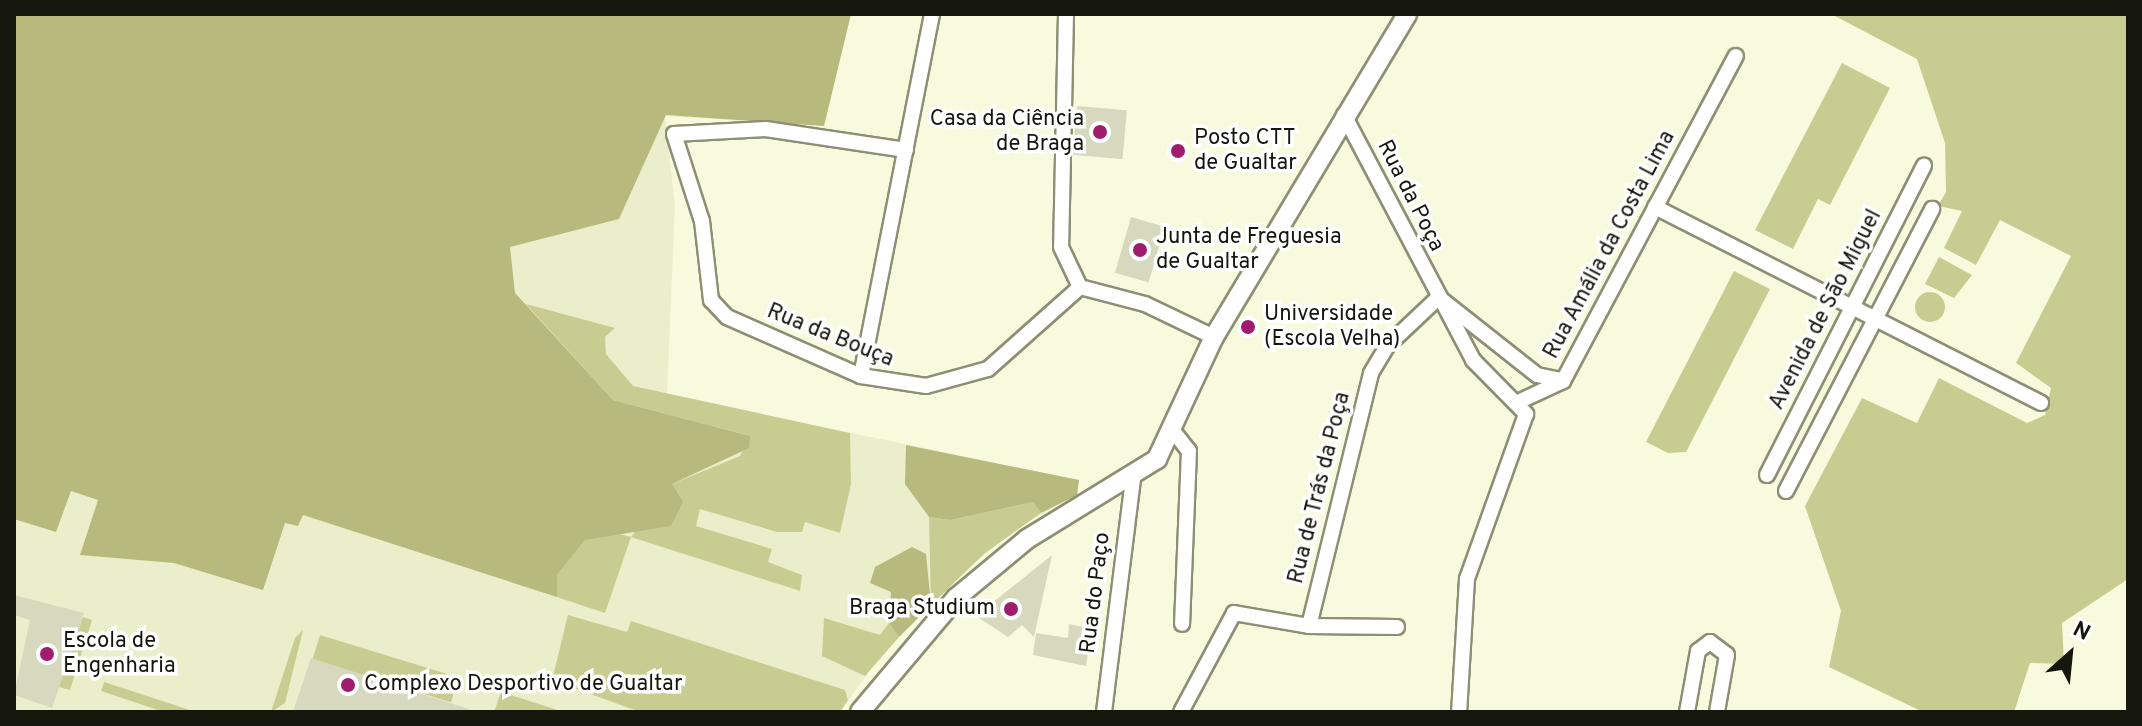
<!DOCTYPE html>
<meta charset="utf-8">
<style>
body{margin:0}
#map{position:relative;width:2142px;height:726px;overflow:hidden;background:#f8fade;font-family:Overpass,sans-serif}
div>[style]{position:absolute}
.built>*{inset:0;background:#ebeeca}
.green>*{inset:0;background:#c9cc90;transform-origin:0 0}
.round{border-radius:50%}
.forest>*{inset:0;background:#b7b97d}
.building>*{inset:0;background:#d7d9be;transform-origin:0 0}
.roads{filter:drop-shadow(2px 0 #8d8f75) drop-shadow(-2px 0 #8d8f75) drop-shadow(0 2px #8d8f75) drop-shadow(0 -2px #8d8f75)}
.street>*{height:14px;margin:-7px;padding:0 7px;transform-origin:7px;border-radius:7px;background:#fff}
.secondary>*{height:18px;margin:-9px;padding:0 9px;transform-origin:9px;border-radius:9px;background:#fff}
.dots>*{width:22px;height:22px;translate:-50% -50%;box-sizing:border-box;border:4px solid #fff;border-radius:50%}
span{translate:-50% -50%;white-space:nowrap;text-align:center;line-height:1.15;-webkit-text-stroke:7px #fff;paint-order:stroke}
.poi-label{font-size:22px;color:#15160c}
.right{translate:-100% -50%;text-align:right}
.left{translate:0 -50%;text-align:left}
.street-label{font-size:22px;color:#15160c}
.frame{position:absolute;inset:0;border:16px solid #15160c;pointer-events:none}
.north{position:absolute;left:2030px;top:614px;width:80px;height:80px;-webkit-text-stroke:6px #fff;paint-order:stroke;rotate:27deg;font-size:22px;font-weight:700;line-height:32px;text-align:center;color:#15160c}
.north::after{content:'';display:block;margin:auto;width:28px;height:36px;background:#15160c;clip-path:polygon(50% 0,100% 100%,50% 72%,0 100%)}
</style>
<div id="map">
<div class="built">
<div style="clip-path:polygon(14px 14px,851px 14px,824px 126px,665px 116px,675px 206px,667px 395px,1079px 480px,1077px 495px,1023px 524px,968px 568px,879px 658px,840px 712px,14px 712px)"></div>
</div>
<div class="green">
<div style="clip-path:polygon(1831px 14px,2128px 14px,2128px 579px,2062px 623px,2064px 664px,2030px 663px,2014px 712px,1923px 712px,1829px 667px,1841px 611px,1805px 506px,1862px 398px,1917px 423px,1939px 378px,2027px 423px,2045px 415px,2051px 388px,2016px 363px,2071px 256px,2000px 220px,1976px 265px,1944px 248px,1962px 211px,1938px 206px,1946px 192px,1945px 143px,1917px 59px)"></div>
<div style="clip-path:polygon(1842px 63px,1890px 88px,1830px 205px,1818px 199px,1793px 249px,1755px 230px)"></div>
<div style="clip-path:polygon(1939px 257px,1972px 275px,1954px 298px,1925px 284px)"></div>
<div style="clip-path:polygon(1734px 271px,1770px 289px,1686px 452px,1668px 453px,1646px 442px)"></div>
<div class="round" style="left:1915px;top:292px;width:30px;height:30px"></div>
<div style="clip-path:polygon(526px 304px,615px 328px,605px 337px,606px 354px,633px 386px,850px 433px,851px 484px,840px 533px,805px 522px,802px 532px,777px 532px,700px 509px,696px 526px,772px 549px,768px 562px,802px 575px,800px 591px,631px 537px,605px 613px,557px 597px,557px 575px,585px 540px,609px 531px,631px 537px,672px 484px,740px 456px,750px 436px,613px 400px)"></div>
<div style="clip-path:polygon(1033px 502px,1041px 513px,985px 553px,931px 605px,929px 517px,950px 520px)"></div>
<div style="clip-path:polygon(568px 615px,627px 632px,631px 621px,845px 690px,848px 700px,840px 712px,640px 712px,552px 680px)"></div>
<div style="clip-path:polygon(83px 617px,92px 620px,70px 690px,59px 687px)"></div>
<div style="clip-path:polygon(824px 618px,880px 635px,889px 623px,899px 637px,865px 676px,822px 656px)"></div>
<div style="clip-path:polygon(303px 630px,285px 703px,271px 712px,295px 638px)"></div>
<div style="left:320px;top:635px;width:145px;height:26px;rotate:17deg"></div>
<div style="clip-path:polygon(104px 682px,196px 712px,164px 712px,101px 691px)"></div>
<div style="clip-path:polygon(501px 692px,564px 712px,494px 712px)"></div>
</div>
<div class="forest">
<div style="clip-path:polygon(14px 14px,851px 14px,824px 126px,666px 115px,619px 219px,510px 247px,515px 293px,613px 400px,750px 436px,749px 448px,672px 484px,683px 502px,671px 526px,585px 540px,557px 575px,557px 597px,303px 515px,298px 526px,285px 523px,263px 590px,174px 563px,80px 555px,98px 500px,71px 491px,56px 532px,14px 519px)"></div>
<div style="clip-path:polygon(906px 445px,1079px 480px,1077px 495px,1041px 513px,1033px 502px,950px 520px,929px 517px,905px 484px)"></div>
<div style="clip-path:polygon(912px 547px,926px 554px,931px 605px,899px 637px,889px 623px,891px 592px,870px 583px,875px 567px)"></div>
</div>
<div class="building">
<div style="left:1077px;top:106px;width:50px;height:49px;rotate:5deg"></div>
<div style="left:1131px;top:217px;width:35px;height:58px;rotate:16deg"></div>
<div style="clip-path:polygon(1052px 555px,1034px 637px,1022px 625px,1008px 637px,976px 616px)"></div>
<div style="clip-path:polygon(14px 595px,84px 613px,52px 708px,14px 695px,30px 620px,14px 615px)"></div>
<div style="clip-path:polygon(1069px 624px,1092px 629px,1086px 666px,1033px 655px,1036px 633px,1068px 638px)"></div>
<div style="clip-path:polygon(311px 658px,469px 709px,469px 712px,293px 712px)"></div>
</div>
<div class="roads">
<div class="street">
<div style="left:1066px;top:14px;width:233px;rotate:91.2deg"></div>
<div style="left:1061px;top:247px;width:44px;rotate:64.6deg"></div>
<div style="left:1344px;top:115px;width:277px;rotate:62.2deg"></div>
<div style="left:1473px;top:360px;width:76px;rotate:45.5deg"></div>
<div style="left:1526px;top:414px;width:175px;rotate:109.7deg"></div>
<div style="left:1467px;top:579px;width:133px;rotate:93.4deg"></div>
<div style="left:906px;top:150px;width:142px;rotate:-171.5deg"></div>
<div style="left:766px;top:129px;width:92px;rotate:176.9deg"></div>
<div style="left:674px;top:134px;width:91px;rotate:72.2deg"></div>
<div style="left:702px;top:221px;width:80px;rotate:83.5deg"></div>
<div style="left:711px;top:300px;width:23px;rotate:47deg"></div>
<div style="left:727px;top:317px;width:146px;rotate:23.8deg"></div>
<div style="left:861px;top:376px;width:66px;rotate:8.7deg"></div>
<div style="left:926px;top:386px;width:64px;rotate:-15.3deg"></div>
<div style="left:988px;top:369px;width:123px;rotate:-41.7deg"></div>
<div style="left:1655px;top:207px;width:433px;rotate:26.9deg"></div>
<div style="left:1080px;top:287px;width:67px;rotate:14.7deg"></div>
<div style="left:1145px;top:304px;width:76px;rotate:25.6deg"></div>
<div style="left:1442px;top:300px;width:121px;rotate:38.3deg"></div>
<div style="left:1537px;top:375px;width:25px;rotate:12deg"></div>
<div style="left:861px;top:376px;width:369px;rotate:-78.9deg"></div>
<div style="left:1518px;top:402px;width:50px;rotate:-25deg"></div>
<div style="left:1563px;top:381px;width:368px;rotate:-62deg"></div>
<div style="left:1174px;top:432px;width:24px;rotate:52deg"></div>
<div style="left:1189px;top:451px;width:173px;rotate:92.3deg"></div>
<div style="left:1767px;top:475px;width:347px;rotate:-63.1deg"></div>
<div style="left:1786px;top:491px;width:318px;rotate:-62.6deg"></div>
<div style="left:1397px;top:627px;width:88px;rotate:-179.3deg"></div>
<div style="left:1309px;top:626px;width:260px;rotate:-76.2deg"></div>
<div style="left:1371px;top:373px;width:31px;rotate:-59deg"></div>
<div style="left:1387px;top:346px;width:70px;rotate:-43.3deg"></div>
<div style="left:1104px;top:712px;width:235px;rotate:-82.9deg"></div>
<div style="left:1181px;top:712px;width:112px;rotate:-61.8deg"></div>
<div style="left:1234px;top:613px;width:76px;rotate:9.8deg"></div>
<div style="left:1687px;top:712px;width:62px;rotate:-79.8deg"></div>
<div style="left:1698px;top:651px;width:15px;rotate:-37deg"></div>
<div style="left:1710px;top:642px;width:21px;rotate:37deg"></div>
<div style="left:1727px;top:655px;width:58px;rotate:100deg"></div>
</div>
<div class="secondary">
<div style="left:860px;top:712px;width:149px;rotate:-49.9deg"></div>
<div style="left:956px;top:598px;width:92px;rotate:-39.7deg"></div>
<div style="left:1027px;top:539px;width:153px;rotate:-31.6deg"></div>
<div style="left:1157px;top:459px;width:135px;rotate:-65deg"></div>
<div style="left:1214px;top:337px;width:376px;rotate:-59.1deg"></div>
</div>
</div>
<div class="dots">
<div style="left:1100px;top:132px;background:#a01c6d"></div>
<div style="left:1178px;top:151px;background:#a01c6d"></div>
<div style="left:1140px;top:250px;background:#a01c6d"></div>
<div style="left:1248px;top:327px;background:#a01c6d"></div>
<div style="left:1011px;top:609px;background:#a01c6d"></div>
<div style="left:47px;top:654px;background:#a01c6d"></div>
<div style="left:348px;top:685px;background:#a01c6d"></div>
</div>
<div class="poi-label">
<span class="right" style="left:1084px;top:132px">Casa da Ciência<br>de Braga</span>
<span class="left" style="left:1194px;top:151px">Posto CTT<br>de Gualtar</span>
<span class="left" style="left:1156px;top:250px">Junta de Freguesia<br>de Gualtar</span>
<span class="left" style="left:1264px;top:327px">Universidade<br>(Escola Velha)</span>
<span class="right" style="left:995px;top:609px">Braga Studium</span>
<span class="left" style="left:63px;top:654px">Escola de<br>Engenharia</span>
<span class="left" style="left:364px;top:685px">Complexo Desportivo de Gualtar</span>
</div>
<div class="street-label">
<span style="left:1410px;top:196px;rotate:63deg">Rua da Poça</span>
<span style="left:1610px;top:245px;rotate:-62deg">Rua Amália da Costa Lima</span>
<span style="left:1826px;top:310px;rotate:-63deg">Avenida de São Miguel</span>
<span style="left:830px;top:336px;rotate:22deg">Rua da Bouça</span>
<span style="left:1320px;top:488px;rotate:-76deg">Rua de Trás da Poça</span>
<span style="left:1096px;top:593px;rotate:-83deg">Rua do Paço</span>
</div>
<div class="frame"></div>
<div class="north">N</div>
</div>
